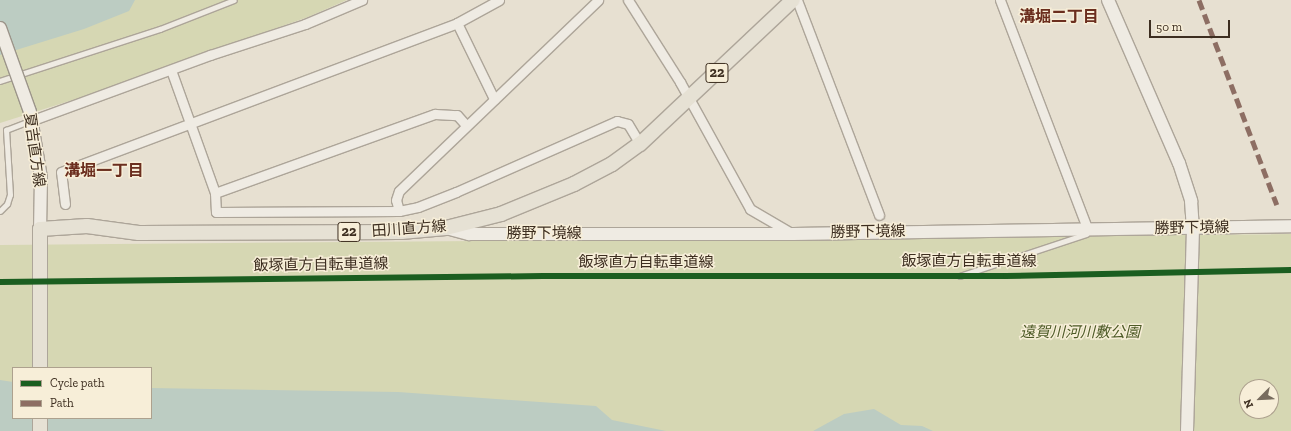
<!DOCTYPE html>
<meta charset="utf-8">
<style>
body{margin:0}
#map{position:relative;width:1291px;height:431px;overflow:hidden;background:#e7e0d1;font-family:"Zilla Slab","Noto Sans JP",serif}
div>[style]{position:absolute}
.green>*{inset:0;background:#d6d7b3}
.water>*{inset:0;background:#bcccc2}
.roads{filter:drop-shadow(1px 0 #ada599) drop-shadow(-1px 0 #ada599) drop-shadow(0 1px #ada599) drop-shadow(0 -1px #ada599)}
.lane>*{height:4.5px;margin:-2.25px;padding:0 2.25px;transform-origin:2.25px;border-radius:2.25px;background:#efebe3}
.street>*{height:9px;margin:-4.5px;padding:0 4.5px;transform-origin:4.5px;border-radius:4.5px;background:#efebe3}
.secondary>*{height:12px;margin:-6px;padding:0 6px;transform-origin:6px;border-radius:6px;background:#efebe3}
.primary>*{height:14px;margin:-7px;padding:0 7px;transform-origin:7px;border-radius:7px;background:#e6e1d4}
.bridges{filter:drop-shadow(1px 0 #9c958a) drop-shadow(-1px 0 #9c958a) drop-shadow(0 1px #9c958a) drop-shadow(0 -1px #9c958a)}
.secondary-bridge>*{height:12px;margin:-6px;padding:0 6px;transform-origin:6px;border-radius:6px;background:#efebe3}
.quiet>*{height:5px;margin-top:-2.5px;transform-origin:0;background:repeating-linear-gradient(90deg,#8d6e63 0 10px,transparent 0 15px)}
.cycleway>*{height:6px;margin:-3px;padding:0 3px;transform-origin:3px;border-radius:3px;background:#1b5e20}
span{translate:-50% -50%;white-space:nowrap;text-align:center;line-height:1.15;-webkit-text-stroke:3px #f7eed8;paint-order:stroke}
.shield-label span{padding:1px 3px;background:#f7eed8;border:1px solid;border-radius:3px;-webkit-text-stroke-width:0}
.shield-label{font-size:14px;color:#3d2e20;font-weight:700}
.street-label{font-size:15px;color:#3d2e20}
.park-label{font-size:15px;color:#4d5a26;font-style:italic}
.neighbourhood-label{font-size:16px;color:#6b2e1e;font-weight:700}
.legend{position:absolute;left:12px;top:367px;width:140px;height:52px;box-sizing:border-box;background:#f7eed8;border:1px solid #ada18e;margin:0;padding:5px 7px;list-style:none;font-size:12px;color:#3d2e20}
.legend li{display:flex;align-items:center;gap:8px;height:20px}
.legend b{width:20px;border:1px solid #ada18e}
.north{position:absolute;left:1239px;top:379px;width:40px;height:40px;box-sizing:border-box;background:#f7eed8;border:1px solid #ada18e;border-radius:50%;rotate:246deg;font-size:11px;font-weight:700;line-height:16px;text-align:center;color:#3d2e20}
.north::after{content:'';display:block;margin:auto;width:14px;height:18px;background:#786c5e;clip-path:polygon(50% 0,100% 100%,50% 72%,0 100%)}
.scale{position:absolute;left:1149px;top:20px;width:81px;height:18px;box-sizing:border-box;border:2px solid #3d2e20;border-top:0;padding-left:5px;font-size:12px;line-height:14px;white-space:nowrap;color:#3d2e20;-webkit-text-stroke:3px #f7eed8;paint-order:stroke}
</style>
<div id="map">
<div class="green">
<div style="clip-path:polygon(0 0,347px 0,308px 17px,79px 98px,0 123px)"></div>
<div style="clip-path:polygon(evenodd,1291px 234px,1291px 431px,0 431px,0 245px,1291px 234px,13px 368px,151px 368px,151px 418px,13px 418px,13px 368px,1291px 234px,1247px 387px,1271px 387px,1271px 411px,1247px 411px,1247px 387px)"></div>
</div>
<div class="water">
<div style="clip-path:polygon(0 0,135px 0,129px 11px,84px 29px,0 55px)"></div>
<div style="clip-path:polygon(0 380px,13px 382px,13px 418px,151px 418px,151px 388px,398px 392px,596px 406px,612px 420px,666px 431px,0 431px)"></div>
<div style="clip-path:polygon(874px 409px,901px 425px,922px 426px,933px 431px,813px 431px,844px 414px)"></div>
</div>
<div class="roads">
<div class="lane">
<div style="left:0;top:81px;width:168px;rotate:-18deg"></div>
<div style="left:160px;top:29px;width:79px;rotate:-21.4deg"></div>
<div style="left:0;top:211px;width:10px;rotate:-45deg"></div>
<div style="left:7px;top:204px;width:9px;rotate:-72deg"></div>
<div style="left:10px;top:195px;width:65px;rotate:-93.5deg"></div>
<div style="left:6px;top:130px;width:28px;rotate:-21deg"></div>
<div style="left:960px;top:276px;width:133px;rotate:-18.4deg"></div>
</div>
<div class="street">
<div style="left:628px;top:0;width:97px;rotate:57.6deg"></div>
<div style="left:680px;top:82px;width:145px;rotate:61.1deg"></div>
<div style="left:750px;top:209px;width:48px;rotate:30.3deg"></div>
<div style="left:797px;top:0;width:230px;rotate:69.1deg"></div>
<div style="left:1000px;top:0;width:244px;rotate:69.1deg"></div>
<div style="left:457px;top:23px;width:85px;rotate:64deg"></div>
<div style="left:171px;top:70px;width:131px;rotate:70.3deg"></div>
<div style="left:215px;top:193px;width:234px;rotate:-19.8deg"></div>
<div style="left:435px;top:114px;width:22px;rotate:3deg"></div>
<div style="left:457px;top:115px;width:13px;rotate:48deg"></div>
<div style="left:33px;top:120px;width:189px;rotate:-20.2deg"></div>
<div style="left:210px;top:55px;width:100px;rotate:-18.1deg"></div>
<div style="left:305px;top:24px;width:62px;rotate:-22.8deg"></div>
<div style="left:215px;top:193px;width:19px;rotate:87deg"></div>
<div style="left:216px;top:212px;width:183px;rotate:-0.3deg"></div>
<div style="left:399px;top:211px;width:19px;rotate:-12deg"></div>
<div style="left:418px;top:207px;width:41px;rotate:-21.5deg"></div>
<div style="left:456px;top:192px;width:176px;rotate:-23.8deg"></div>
<div style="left:617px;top:121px;width:11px;rotate:15deg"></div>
<div style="left:628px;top:124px;width:23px;rotate:59deg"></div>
<div style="left:65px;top:204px;width:32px;rotate:-97deg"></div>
<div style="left:61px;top:172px;width:423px;rotate:-20.6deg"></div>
<div style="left:457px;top:23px;width:48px;rotate:-28.7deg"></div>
<div style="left:399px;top:211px;width:11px;rotate:-105deg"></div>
<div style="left:396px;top:200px;width:9px;rotate:-72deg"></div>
<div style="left:399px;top:191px;width:276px;rotate:-43.8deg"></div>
</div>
<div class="secondary">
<div style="left:1108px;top:0;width:178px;rotate:66.5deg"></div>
<div style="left:1179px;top:163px;width:40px;rotate:72deg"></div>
<div style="left:1191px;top:201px;width:28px;rotate:86deg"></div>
<div style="left:1193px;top:229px;width:202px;rotate:91.7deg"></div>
<div style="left:30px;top:112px;width:67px;rotate:80.5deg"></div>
<div style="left:41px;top:178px;width:51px;rotate:91.1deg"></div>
<div style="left:446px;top:228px;width:24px;rotate:15deg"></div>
<div style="left:469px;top:234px;width:324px"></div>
<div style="left:793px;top:234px;width:498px;rotate:-0.9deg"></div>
</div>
<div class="primary">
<div style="left:40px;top:368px;width:139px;rotate:-90deg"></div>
<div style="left:40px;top:229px;width:47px;rotate:-3.7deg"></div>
<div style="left:87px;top:226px;width:52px;rotate:7.7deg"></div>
<div style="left:139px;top:233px;width:262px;rotate:-0.2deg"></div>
<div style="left:401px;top:232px;width:45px;rotate:-5.1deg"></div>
<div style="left:446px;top:228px;width:57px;rotate:-14.3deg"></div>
<div style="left:501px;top:214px;width:79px;rotate:-22.3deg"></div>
<div style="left:574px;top:184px;width:43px;rotate:-27.8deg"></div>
<div style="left:612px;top:164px;width:34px;rotate:-36deg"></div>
<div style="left:640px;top:144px;width:210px;rotate:-43.3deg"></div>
<div style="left:40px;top:418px;width:13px;rotate:90deg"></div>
</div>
</div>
<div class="bridges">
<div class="secondary-bridge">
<div style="left:0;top:28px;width:89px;rotate:70.3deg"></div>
</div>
</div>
<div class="quiet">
<div style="left:1199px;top:0;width:219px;rotate:69.2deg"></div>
</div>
<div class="cycleway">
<div style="left:0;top:282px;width:543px;rotate:-0.63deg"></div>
<div style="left:543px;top:276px;width:463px"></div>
<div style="left:1006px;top:276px;width:285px;rotate:-1.2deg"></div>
</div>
<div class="shield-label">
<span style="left:717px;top:73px">22</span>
<span style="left:349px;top:232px">22</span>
</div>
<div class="street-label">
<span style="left:34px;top:150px;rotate:82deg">夏吉直方線</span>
<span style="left:1192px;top:228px;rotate:-1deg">勝野下境線</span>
<span style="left:409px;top:229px;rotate:-4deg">田川直方線</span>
<span style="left:868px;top:232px;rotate:-1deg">勝野下境線</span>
<span style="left:544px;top:234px">勝野下境線</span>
<span style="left:969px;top:262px">飯塚直方自転車道線</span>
<span style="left:646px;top:263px">飯塚直方自転車道線</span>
<span style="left:321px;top:265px;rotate:-1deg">飯塚直方自転車道線</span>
</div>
<div class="park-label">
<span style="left:1080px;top:333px">遠賀川河川敷公園</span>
</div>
<div class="neighbourhood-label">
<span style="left:1059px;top:17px">溝堀二丁目</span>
<span style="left:104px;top:171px">溝堀一丁目</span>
</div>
<ul class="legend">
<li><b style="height:5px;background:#1b5e20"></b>Cycle path</li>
<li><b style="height:5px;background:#8d6e63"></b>Path</li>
</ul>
<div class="north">N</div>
<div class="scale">50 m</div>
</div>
